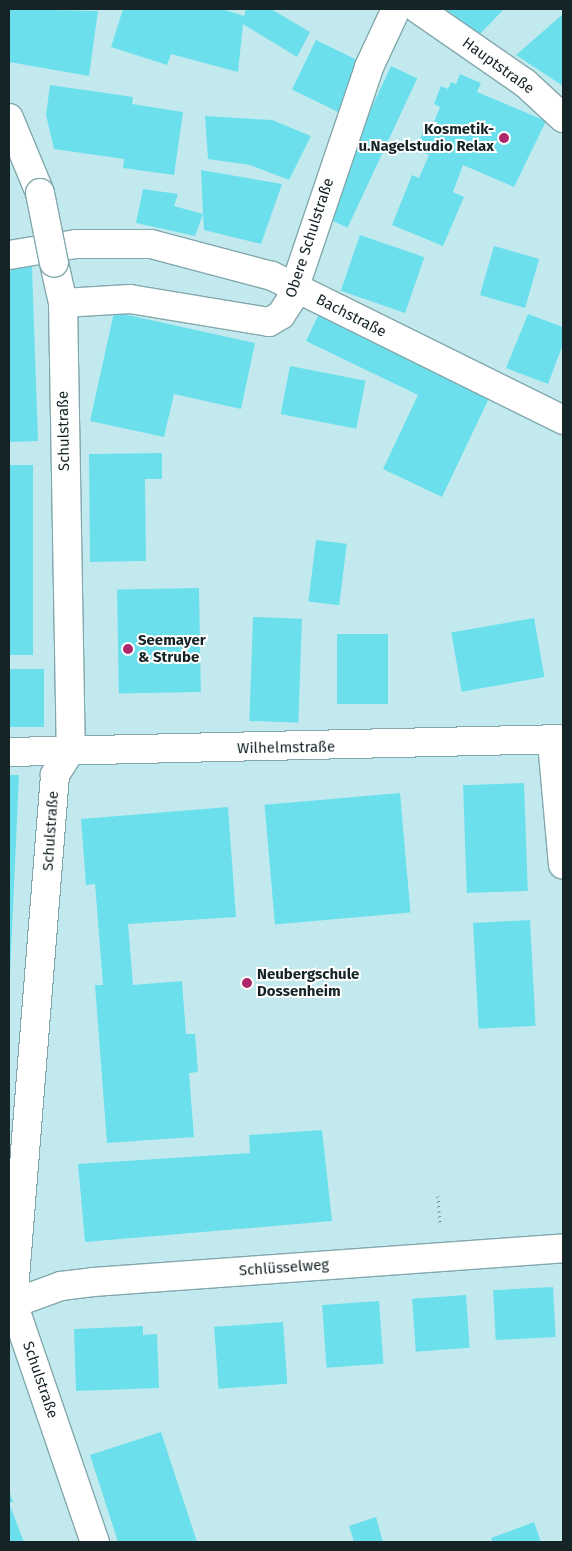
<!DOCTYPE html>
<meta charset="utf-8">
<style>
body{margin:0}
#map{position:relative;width:572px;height:1551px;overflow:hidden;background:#c2eaee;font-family:"Fira Sans",sans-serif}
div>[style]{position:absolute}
.building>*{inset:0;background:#6be0ec;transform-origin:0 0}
.path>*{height:3px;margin-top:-1.5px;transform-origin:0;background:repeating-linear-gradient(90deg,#6e8a8d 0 1px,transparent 0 5px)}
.roads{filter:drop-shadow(1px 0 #82a8ac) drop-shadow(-1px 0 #82a8ac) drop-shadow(0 1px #82a8ac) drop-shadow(0 -1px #82a8ac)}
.street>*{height:28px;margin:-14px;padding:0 14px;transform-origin:14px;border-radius:14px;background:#fff}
.bridges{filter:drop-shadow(1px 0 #82a8ac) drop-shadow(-1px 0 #82a8ac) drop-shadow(0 1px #82a8ac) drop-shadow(0 -1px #82a8ac)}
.street-bridge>*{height:28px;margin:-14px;padding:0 14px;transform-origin:14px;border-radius:14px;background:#fff}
.dots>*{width:14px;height:14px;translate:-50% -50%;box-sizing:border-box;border:2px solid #fff;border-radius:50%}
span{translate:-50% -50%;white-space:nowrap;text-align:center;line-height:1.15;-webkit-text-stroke:4px #fff;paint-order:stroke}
.street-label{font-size:15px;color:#152426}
.poi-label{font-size:15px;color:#152426;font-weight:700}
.right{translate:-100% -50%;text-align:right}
.left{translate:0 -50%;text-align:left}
.frame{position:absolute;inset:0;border:10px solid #152426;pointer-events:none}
</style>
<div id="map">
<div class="building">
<div style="clip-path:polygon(9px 9px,98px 11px,89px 76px,9px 62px)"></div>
<div style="clip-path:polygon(123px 9px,222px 9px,244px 16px,246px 9px,271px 9px,310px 32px,297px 57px,243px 24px,238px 72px,171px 54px,167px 65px,111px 47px)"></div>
<div style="clip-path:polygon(445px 9px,504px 9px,480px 34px)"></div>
<div style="clip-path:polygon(563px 14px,563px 86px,516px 55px)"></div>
<div style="left:316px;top:40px;width:52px;height:55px;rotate:26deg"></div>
<div style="left:391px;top:66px;width:29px;height:165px;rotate:25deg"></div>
<div style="clip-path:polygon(460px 74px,481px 83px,477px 92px,546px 121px,514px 187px,463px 165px,453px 192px,464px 197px,443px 246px,392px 225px,412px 175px,419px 178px,429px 155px,422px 152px,425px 145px,419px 142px,426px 124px,432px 127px,440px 107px,434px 104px,441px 86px,448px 89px,451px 82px,456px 84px)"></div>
<div style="clip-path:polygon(50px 85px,133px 97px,132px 104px,183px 112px,174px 175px,123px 168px,124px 159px,54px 149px,46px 115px)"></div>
<div style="clip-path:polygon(205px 116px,272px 120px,311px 136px,289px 180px,250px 165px,208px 159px)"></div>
<div style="clip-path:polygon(201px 170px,282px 184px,261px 244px,204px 230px,203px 214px,195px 236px,136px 223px,143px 189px,178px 194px,174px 206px,203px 214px)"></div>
<div style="left:360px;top:235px;width:68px;height:59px;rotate:19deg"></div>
<div style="left:494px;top:246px;width:47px;height:51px;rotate:16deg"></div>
<div style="clip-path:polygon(32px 267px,38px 441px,9px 442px,9px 268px)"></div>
<div style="clip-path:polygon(114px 312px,255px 343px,241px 409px,174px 394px,164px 437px,90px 421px)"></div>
<div style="clip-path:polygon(320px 312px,491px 394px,442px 497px,383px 469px,418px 395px,306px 341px)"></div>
<div style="clip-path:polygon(528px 314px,563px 327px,563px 344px,548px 384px,506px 368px)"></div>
<div style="left:290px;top:366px;width:77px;height:49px;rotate:11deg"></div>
<div style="clip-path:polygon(162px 453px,162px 479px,145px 479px,146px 561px,90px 562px,89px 454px)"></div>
<div style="left:9px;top:465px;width:24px;height:190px"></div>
<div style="left:316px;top:540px;width:31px;height:62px;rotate:7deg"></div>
<div style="left:199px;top:588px;width:104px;height:82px;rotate:89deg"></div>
<div style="left:253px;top:617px;width:49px;height:104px;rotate:2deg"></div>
<div style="left:534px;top:618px;width:60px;height:84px;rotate:80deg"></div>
<div style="left:337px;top:634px;width:51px;height:70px"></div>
<div style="left:9px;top:669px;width:35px;height:58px"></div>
<div style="clip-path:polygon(9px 775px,19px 775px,10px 975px,9px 975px)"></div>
<div style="left:524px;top:783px;width:108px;height:61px;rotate:88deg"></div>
<div style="left:400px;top:793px;width:120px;height:136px;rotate:85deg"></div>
<div style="clip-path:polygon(228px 807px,236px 917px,128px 924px,133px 985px,182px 981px,186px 1034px,195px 1034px,198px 1072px,189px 1073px,194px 1137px,107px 1143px,95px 985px,103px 985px,95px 884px,86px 885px,81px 819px)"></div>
<div style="left:530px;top:920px;width:106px;height:57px;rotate:87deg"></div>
<div style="clip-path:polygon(322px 1130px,332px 1221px,85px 1242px,78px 1164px,250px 1153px,249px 1135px)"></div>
<div style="left:553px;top:1287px;width:50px;height:60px;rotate:87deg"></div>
<div style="left:466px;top:1295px;width:53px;height:54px;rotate:86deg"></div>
<div style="left:379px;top:1301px;width:63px;height:57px;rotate:86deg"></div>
<div style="left:283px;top:1322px;width:62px;height:69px;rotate:86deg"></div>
<div style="clip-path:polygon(143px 1326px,143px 1335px,157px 1334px,159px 1388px,76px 1391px,74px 1329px)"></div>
<div style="clip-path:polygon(161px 1432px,197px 1542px,118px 1542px,90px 1455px)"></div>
<div style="clip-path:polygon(9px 1490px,13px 1502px,9px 1503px,24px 1542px,9px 1542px)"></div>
<div style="clip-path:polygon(376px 1517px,383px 1542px,354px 1542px,349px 1526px)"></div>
<div style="clip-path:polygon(534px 1522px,541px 1542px,493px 1542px,491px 1538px)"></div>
</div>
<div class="path">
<div style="left:438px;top:1196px;width:27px;rotate:86deg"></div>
</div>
<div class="roads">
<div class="street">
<div style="left:418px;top:9px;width:130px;rotate:34.7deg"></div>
<div style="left:525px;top:83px;width:52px;rotate:42.6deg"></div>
<div style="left:9px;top:118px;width:81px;rotate:67.5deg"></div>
<div style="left:9px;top:255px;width:68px;rotate:-9.3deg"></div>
<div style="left:76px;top:244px;width:75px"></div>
<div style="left:151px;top:244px;width:125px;rotate:14.8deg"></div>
<div style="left:272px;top:276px;width:325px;rotate:26.3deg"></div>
<div style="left:54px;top:263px;width:41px;rotate:77.3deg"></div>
<div style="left:63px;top:303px;width:447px;rotate:89deg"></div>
<div style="left:71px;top:750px;width:30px;rotate:123deg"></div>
<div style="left:55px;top:775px;width:530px;rotate:94.55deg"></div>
<div style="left:13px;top:1303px;width:253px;rotate:71.1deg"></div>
<div style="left:63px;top:303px;width:67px;rotate:-3.4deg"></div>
<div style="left:130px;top:299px;width:141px;rotate:9.4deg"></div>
<div style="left:269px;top:322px;width:14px;rotate:-30deg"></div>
<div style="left:281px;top:315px;width:17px;rotate:-57deg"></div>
<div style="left:290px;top:301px;width:247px;rotate:-71.3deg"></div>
<div style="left:369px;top:67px;width:64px;rotate:-65deg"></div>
<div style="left:552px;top:742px;width:123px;rotate:84.9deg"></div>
<div style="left:9px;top:752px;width:554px;rotate:-1.34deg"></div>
<div style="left:9px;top:1305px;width:55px;rotate:-20.1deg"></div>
<div style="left:61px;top:1286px;width:32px;rotate:-7deg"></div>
<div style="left:93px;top:1282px;width:471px;rotate:-4.1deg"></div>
</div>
</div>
<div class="bridges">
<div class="street-bridge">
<div style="left:40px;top:193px;width:71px;rotate:78.7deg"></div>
</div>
</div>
<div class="dots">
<div style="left:504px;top:138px;background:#ae276c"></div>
<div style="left:128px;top:649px;background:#ae276c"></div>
<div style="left:247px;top:983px;background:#ae276c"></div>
</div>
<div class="street-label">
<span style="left:498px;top:66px;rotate:36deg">Hauptstraße</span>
<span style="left:310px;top:238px;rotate:-72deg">Obere Schulstraße</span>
<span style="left:351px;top:316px;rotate:27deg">Bachstraße</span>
<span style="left:64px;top:431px;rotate:-91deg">Schulstraße</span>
<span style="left:286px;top:748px;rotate:-1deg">Wilhelmstraße</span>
<span style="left:51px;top:831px;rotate:-86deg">Schulstraße</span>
<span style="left:284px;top:1268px;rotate:-4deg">Schlüsselweg</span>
<span style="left:40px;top:1380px;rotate:71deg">Schulstraße</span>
</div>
<div class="poi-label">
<span class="right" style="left:494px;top:138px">Kosmetik-<br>u.Nagelstudio Relax</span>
<span class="left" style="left:138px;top:649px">Seemayer<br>&amp; Strube</span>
<span class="left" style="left:257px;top:983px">Neubergschule<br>Dossenheim</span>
</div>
<div class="frame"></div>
</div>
